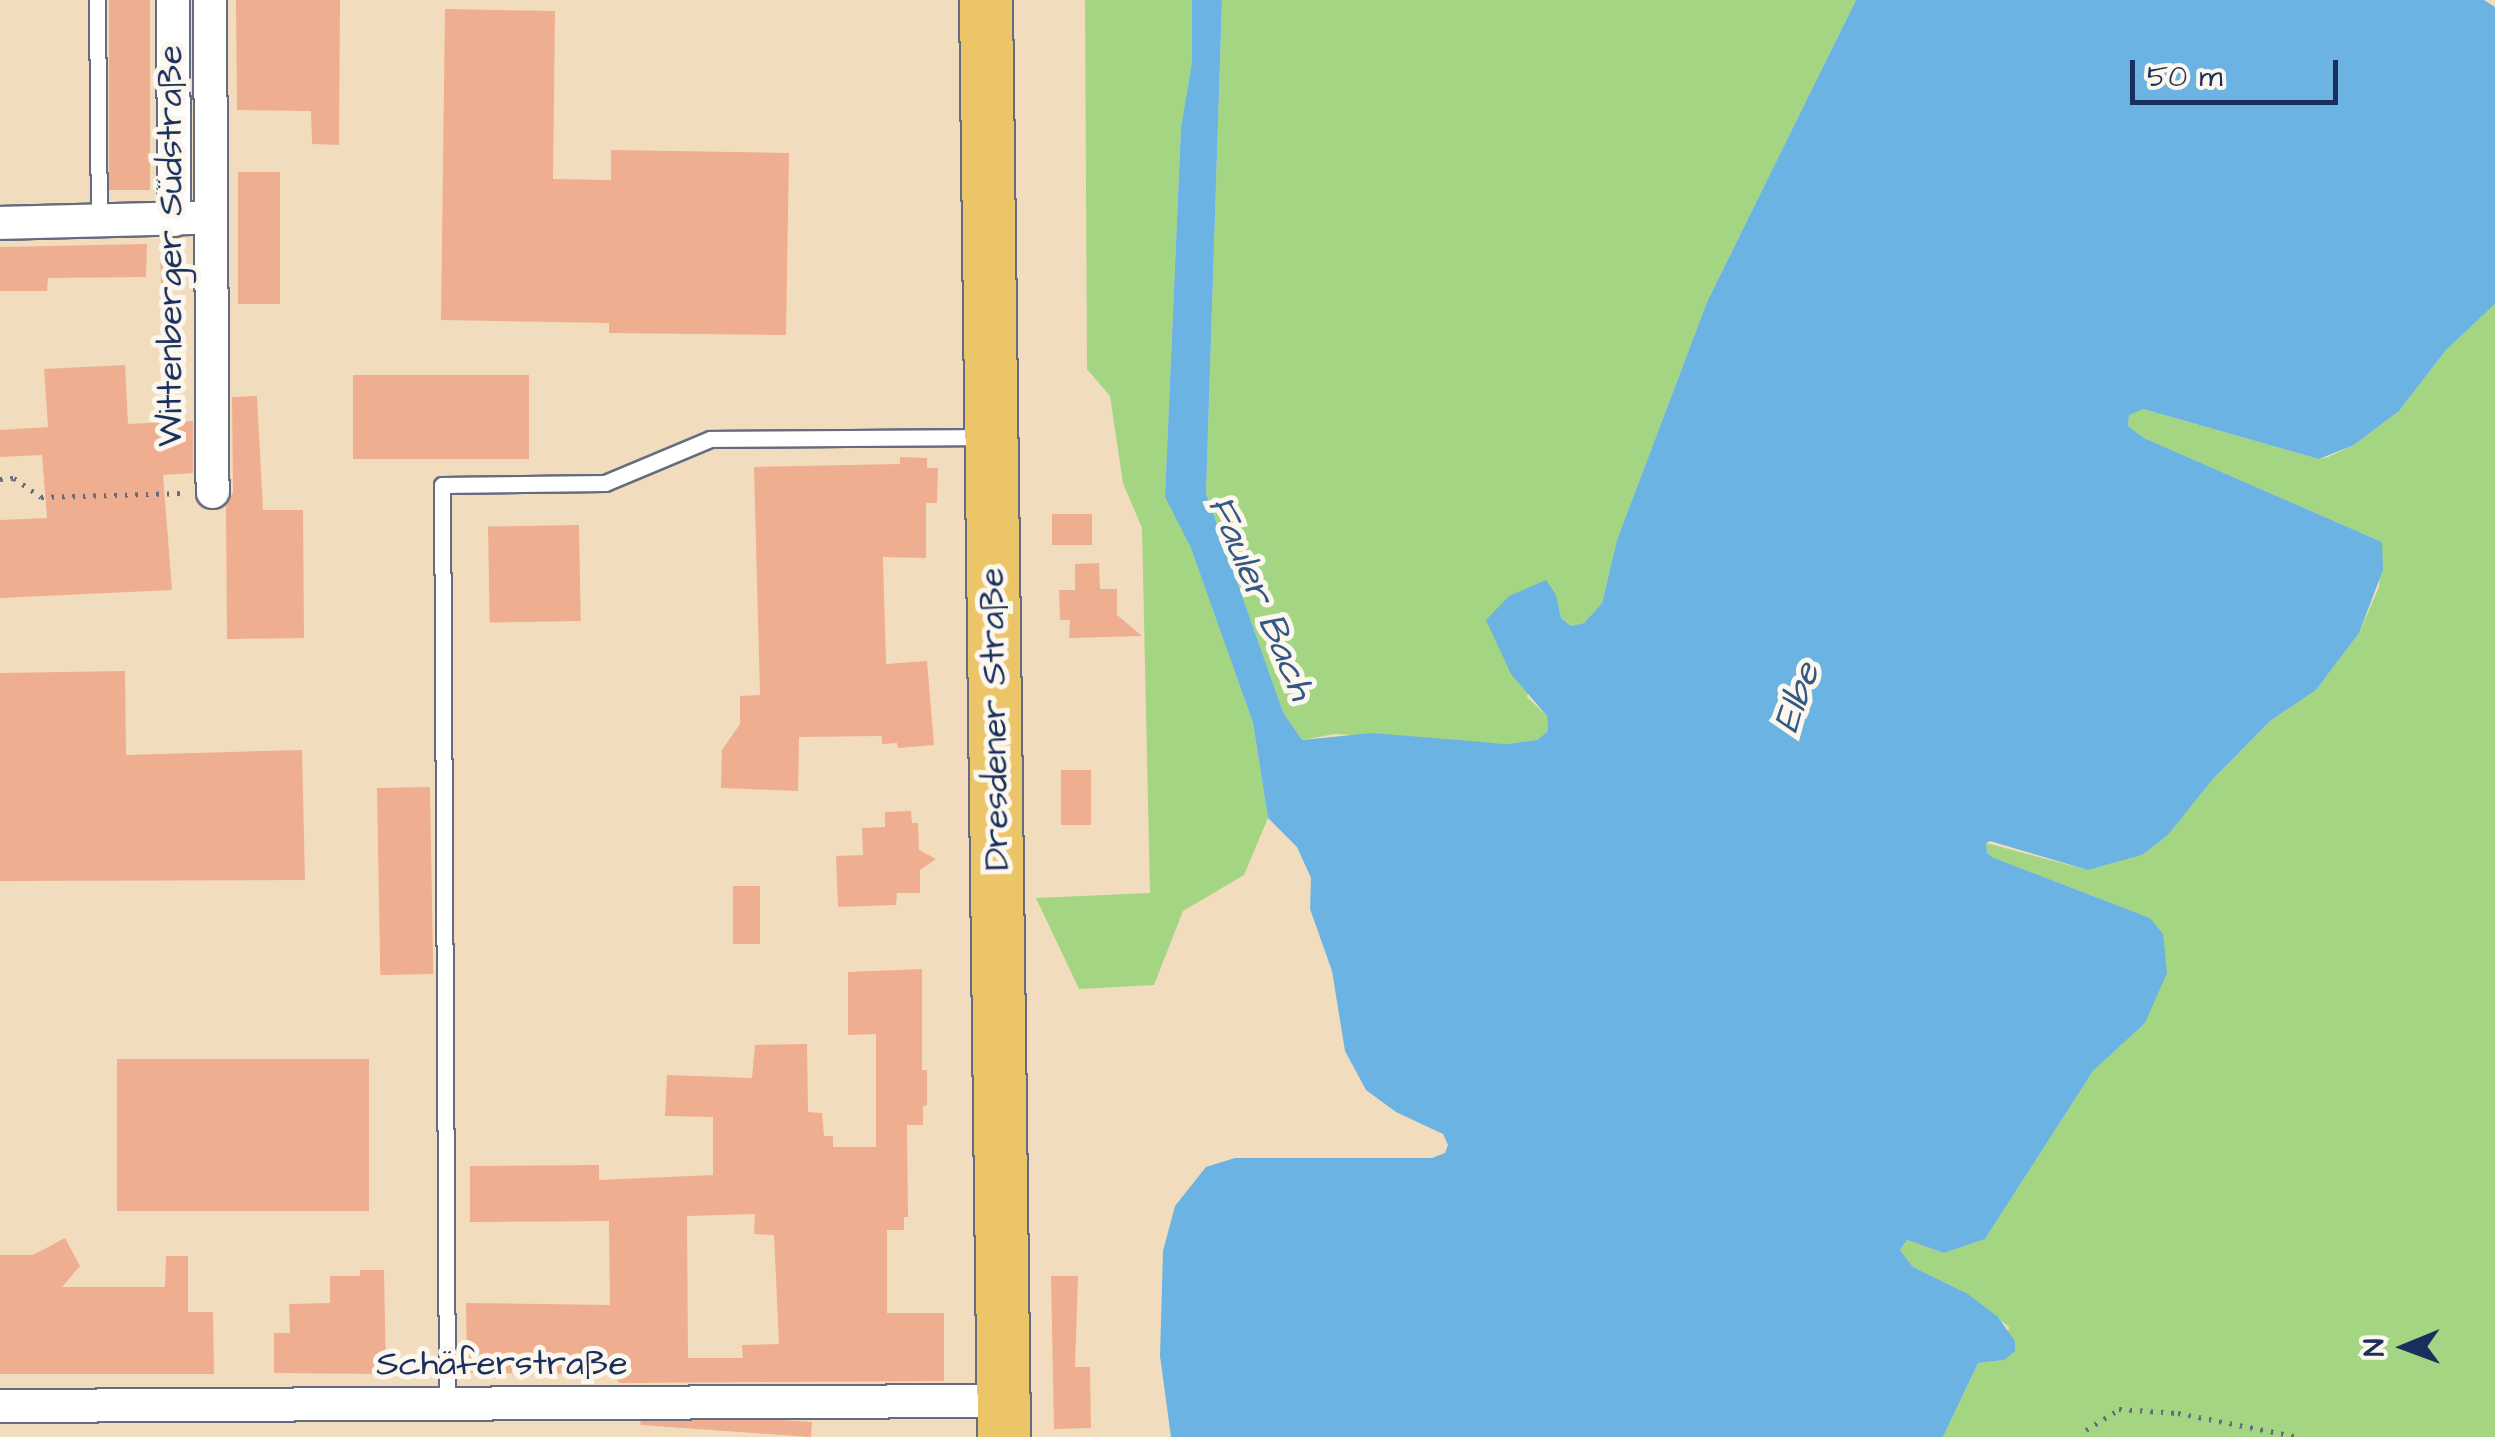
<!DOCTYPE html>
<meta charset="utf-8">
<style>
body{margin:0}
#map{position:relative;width:2495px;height:1437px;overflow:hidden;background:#f1ddbd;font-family:"Architects Daughter",sans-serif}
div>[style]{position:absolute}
.green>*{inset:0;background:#a3d583}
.water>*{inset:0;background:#6bb3e3}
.building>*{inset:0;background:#efae8f;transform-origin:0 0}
.path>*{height:5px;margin-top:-2.5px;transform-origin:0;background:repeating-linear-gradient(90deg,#666c7f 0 2.5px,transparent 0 10.5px)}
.roads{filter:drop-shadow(2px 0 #666c7f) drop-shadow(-2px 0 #666c7f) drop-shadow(0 2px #666c7f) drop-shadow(0 -2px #666c7f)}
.service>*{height:15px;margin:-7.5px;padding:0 7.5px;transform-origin:7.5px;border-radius:7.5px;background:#fff}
.minor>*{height:32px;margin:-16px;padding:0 16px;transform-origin:16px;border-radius:16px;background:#fff}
.primary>*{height:52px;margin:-26px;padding:0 26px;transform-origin:26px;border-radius:26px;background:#ecc569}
span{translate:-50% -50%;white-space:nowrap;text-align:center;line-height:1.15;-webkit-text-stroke:10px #fbf7ec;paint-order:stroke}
.street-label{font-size:35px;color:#1b2f5e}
.water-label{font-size:38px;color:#335786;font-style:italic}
.north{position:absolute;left:2355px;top:1297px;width:100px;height:100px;-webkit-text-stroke:8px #fbf7ec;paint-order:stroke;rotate:269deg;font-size:28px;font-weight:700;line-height:40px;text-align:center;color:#1b2f5e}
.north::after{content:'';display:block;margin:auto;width:35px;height:45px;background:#1b2f5e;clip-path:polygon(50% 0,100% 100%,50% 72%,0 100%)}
.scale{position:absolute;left:2130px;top:60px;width:208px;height:45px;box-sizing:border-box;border:5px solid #1b2f5e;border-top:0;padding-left:12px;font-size:30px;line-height:35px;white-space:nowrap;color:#1b2f5e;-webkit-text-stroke:8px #fbf7ec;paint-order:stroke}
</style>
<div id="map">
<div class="green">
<div style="clip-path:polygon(1085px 0,1192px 0,1192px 62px,1181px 127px,1165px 497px,1191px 547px,1253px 723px,1268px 818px,1244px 875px,1183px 911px,1154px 985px,1079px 989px,1036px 898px,1150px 893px,1142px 528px,1123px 483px,1110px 396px,1087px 369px)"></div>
<div style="clip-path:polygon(1222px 0,1856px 0,1707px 302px,1617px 540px,1602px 603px,1584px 623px,1571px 626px,1561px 618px,1556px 595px,1527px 697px,1547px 716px,1548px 731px,1537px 740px,1506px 744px,1335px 734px,1302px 740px,1283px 712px,1206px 493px)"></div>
<div style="clip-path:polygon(2495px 304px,2495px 1437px,1943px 1437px,1978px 1363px,2004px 1360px,2009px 1327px,1968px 1294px,1913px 1267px,1900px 1250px,1907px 1240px,1944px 1253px,1985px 1239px,2093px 1071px,2145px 1023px,2163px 939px,2150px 918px,1994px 858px,1987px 853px,1986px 843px,2088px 870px,2142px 855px,2168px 835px,2213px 779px,2270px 721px,2316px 690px,2359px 633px,2379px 587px,2382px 542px,2144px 438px,2128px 426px,2129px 415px,2139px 408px,2319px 459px,2328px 457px,2354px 445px,2399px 411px,2446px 350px)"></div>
</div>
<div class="water">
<div style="clip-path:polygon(1192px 0,1222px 0,1206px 493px,1283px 712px,1302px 740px,1372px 733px,1506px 744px,1537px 740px,1548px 731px,1547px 716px,1511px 674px,1486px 620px,1509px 596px,1546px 580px,1556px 595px,1561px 618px,1571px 626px,1584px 623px,1602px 603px,1617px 540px,1707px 302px,1856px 0,2484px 0,2495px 7px,2495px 304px,2446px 350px,2399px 411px,2354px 445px,2319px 459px,2143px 409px,2129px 415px,2128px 426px,2144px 438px,2382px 542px,2383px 570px,2359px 633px,2316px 690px,2270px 721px,2213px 779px,2168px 835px,2142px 855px,2088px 870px,1990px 841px,1986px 843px,1987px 853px,1994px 858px,2150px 918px,2163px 934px,2167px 973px,2145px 1023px,2093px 1071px,1985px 1239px,1944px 1253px,1907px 1240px,1900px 1250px,1913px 1267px,1968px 1294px,1998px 1317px,2015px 1341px,2015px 1351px,2004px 1360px,1978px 1363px,1943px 1437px,1171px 1437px,1160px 1356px,1163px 1251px,1175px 1206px,1206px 1167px,1235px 1158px,1432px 1158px,1445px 1153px,1448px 1145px,1443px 1134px,1396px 1112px,1366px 1090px,1345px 1051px,1332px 971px,1310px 909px,1311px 878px,1297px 847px,1268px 818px,1253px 723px,1191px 548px,1165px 497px,1181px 127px,1192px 62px)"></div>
</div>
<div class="building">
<div style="left:109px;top:0;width:41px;height:190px"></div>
<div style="clip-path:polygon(236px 0,340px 0,339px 145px,312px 144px,311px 111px,237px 110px)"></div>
<div style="clip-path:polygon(445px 9px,555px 11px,553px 179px,611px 180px,611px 150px,789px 153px,786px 335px,609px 333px,609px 323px,441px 320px)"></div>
<div style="left:238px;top:172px;width:42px;height:132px"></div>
<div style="clip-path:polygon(147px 244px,146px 277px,48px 278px,47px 291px,0 291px,0 247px)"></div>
<div style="left:183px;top:256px;width:27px;height:23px;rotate:88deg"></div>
<div style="clip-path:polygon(125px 365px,128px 424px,193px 421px,193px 473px,163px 475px,172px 590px,0 598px,0 520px,47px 518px,42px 455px,0 457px,0 430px,48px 427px,44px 369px)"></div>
<div style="left:353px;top:375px;width:176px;height:84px"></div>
<div style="clip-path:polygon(257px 396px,263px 510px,303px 510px,304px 638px,227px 639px,226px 507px,233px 492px,232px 397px)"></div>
<div style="clip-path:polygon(900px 457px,927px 458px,927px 468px,938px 468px,937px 503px,926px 503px,926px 558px,883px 557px,886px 664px,927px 661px,934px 745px,898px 748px,897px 743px,882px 744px,882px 736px,799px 737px,798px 791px,721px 788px,722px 750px,740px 724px,740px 696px,760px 695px,754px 467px,900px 464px)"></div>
<div style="left:1052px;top:514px;width:40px;height:31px"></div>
<div style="left:579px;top:525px;width:96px;height:91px;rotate:89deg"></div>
<div style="clip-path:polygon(1099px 563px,1100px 589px,1117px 589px,1117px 615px,1142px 636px,1069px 638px,1070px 620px,1060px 620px,1059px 590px,1075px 590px,1075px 564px)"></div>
<div style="clip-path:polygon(125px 671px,126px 755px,302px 750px,305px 880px,0 881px,0 673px)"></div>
<div style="left:1061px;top:770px;width:30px;height:55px"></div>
<div style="left:430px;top:787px;width:187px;height:53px;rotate:89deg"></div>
<div style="clip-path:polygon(911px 811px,912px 823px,918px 823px,919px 850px,936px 859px,920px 870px,920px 893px,897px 893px,896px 905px,838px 907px,836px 856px,863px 855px,862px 828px,885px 827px,885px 812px)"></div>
<div style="left:733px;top:886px;width:27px;height:58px"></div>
<div style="clip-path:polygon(evenodd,922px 969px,922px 1070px,927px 1070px,927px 1105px,923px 1106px,923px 1125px,907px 1125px,908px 1217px,904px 1217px,904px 1230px,887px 1230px,887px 1313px,944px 1313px,944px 1381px,619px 1383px,613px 1374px,467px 1373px,466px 1303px,610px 1305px,609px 1221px,470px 1222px,470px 1166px,599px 1165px,599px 1180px,713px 1175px,713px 1117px,665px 1116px,667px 1075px,752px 1078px,755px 1045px,807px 1044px,808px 1112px,822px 1113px,824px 1136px,833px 1136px,833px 1147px,876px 1147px,876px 1034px,848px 1035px,848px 972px,922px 969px,755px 1214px,754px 1234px,774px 1235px,779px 1344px,742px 1345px,743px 1358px,688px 1358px,687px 1216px,755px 1214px)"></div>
<div style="left:369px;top:1059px;width:152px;height:252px;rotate:90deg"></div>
<div style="clip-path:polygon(65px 1238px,80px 1266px,62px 1287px,165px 1287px,166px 1256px,188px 1256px,188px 1312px,213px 1312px,214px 1374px,0 1374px,0 1255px,33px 1255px)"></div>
<div style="clip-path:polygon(360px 1270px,384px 1270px,386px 1374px,274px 1373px,274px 1333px,290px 1333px,289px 1304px,330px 1303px,330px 1276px,360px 1276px)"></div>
<div style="clip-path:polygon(1051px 1276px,1078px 1276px,1075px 1367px,1090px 1367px,1091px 1428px,1054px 1429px)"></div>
<div style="left:812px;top:1422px;width:15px;height:171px;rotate:94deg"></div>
</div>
<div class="path">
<div style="left:0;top:479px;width:14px;rotate:-4deg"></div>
<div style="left:14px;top:478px;width:33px;rotate:35deg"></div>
<div style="left:41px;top:497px;width:144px;rotate:-1.6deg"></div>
<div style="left:2086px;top:1430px;width:39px;rotate:-32deg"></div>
<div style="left:2119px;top:1409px;width:59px;rotate:3.9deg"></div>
<div style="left:2178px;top:1413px;width:123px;rotate:11.2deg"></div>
</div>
<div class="roads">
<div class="service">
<div style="left:97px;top:0;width:222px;rotate:89.5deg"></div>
<div style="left:447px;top:1404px;width:919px;rotate:-90.31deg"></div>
<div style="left:442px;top:485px;width:163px;rotate:-0.7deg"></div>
<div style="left:605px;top:483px;width:114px;rotate:-22.7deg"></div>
<div style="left:710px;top:439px;width:276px;rotate:-0.4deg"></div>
</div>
<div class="minor">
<div style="left:173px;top:0;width:220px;rotate:89.7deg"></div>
<div style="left:210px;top:0;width:492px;rotate:89.7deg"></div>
<div style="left:0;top:223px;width:195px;rotate:-1.5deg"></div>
<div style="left:0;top:1406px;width:1004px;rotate:-0.29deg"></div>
</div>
<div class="primary">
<div style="left:986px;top:0;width:1437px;rotate:89.28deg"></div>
</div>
</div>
<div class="street-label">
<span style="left:171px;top:246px;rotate:-90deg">Wittenberger Südstraße</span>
<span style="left:995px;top:719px;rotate:-91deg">Dresdener Straße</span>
<span style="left:502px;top:1364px">Schäferstraße</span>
</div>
<div class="water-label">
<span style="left:1260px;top:598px;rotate:67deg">Fauler Bach</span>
<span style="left:1798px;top:698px;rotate:-70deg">Elbe</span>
</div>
<div class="north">N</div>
<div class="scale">50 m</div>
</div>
